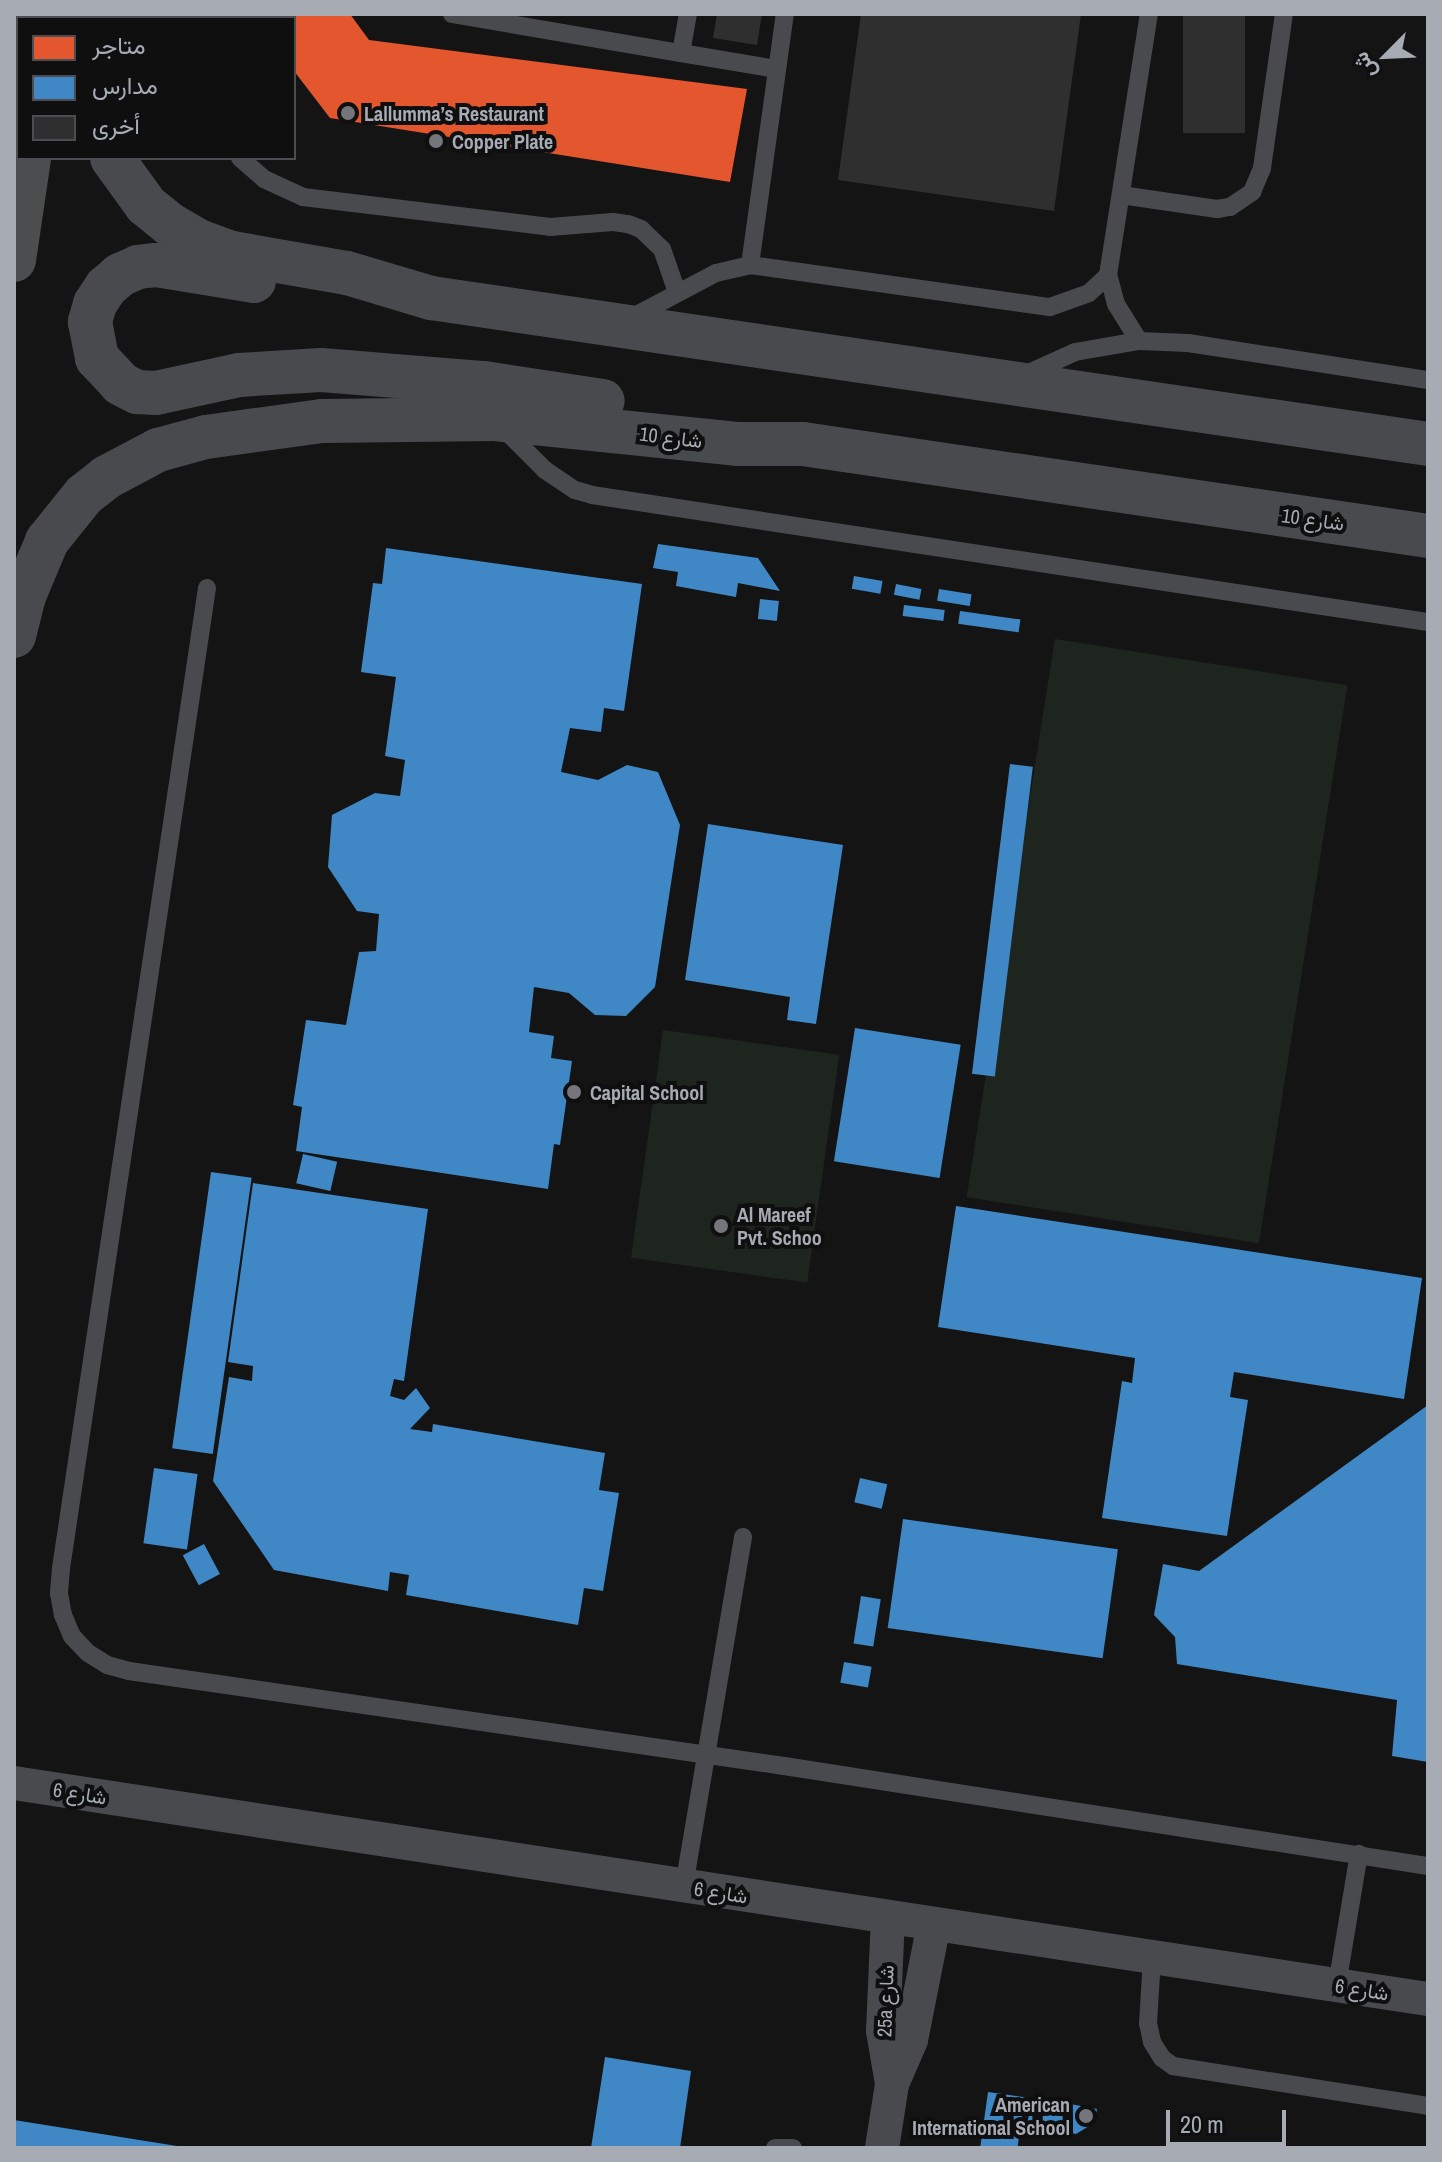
<!DOCTYPE html>
<meta charset="utf-8">
<style>
body{margin:0}
#map{position:relative;width:1442px;height:2162px;overflow:hidden;background:#141415;font-family:"Archivo Narrow",Vazirmatn,sans-serif}
div>[style]{position:absolute}
.green>*{inset:0;background:#1e251f;transform-origin:0 0}
.shops>*{inset:0;background:#e4572e}
.schools>*{inset:0;background:#3f88c5;transform-origin:0 0}
.building>*{inset:0;background:#2f2f30;transform-origin:0 0}
.service>*{height:18px;margin:-9px;padding:0 9px;transform-origin:9px;border-radius:9px;background:#494a4d}
.minor>*{height:34px;margin:-17px;padding:0 17px;transform-origin:17px;border-radius:17px;background:#494a4d}
.tertiary>*{height:44px;margin:-22px;padding:0 22px;transform-origin:22px;border-radius:22px;background:#494a4d}
.primary>*{height:44px;margin:-22px;padding:0 22px;transform-origin:22px;border-radius:22px;background:#4b4d4f}
.dots>*{width:22px;height:22px;translate:-50% -50%;box-sizing:border-box;border:4px solid #0f0f10;border-radius:50%}
span{translate:-50% -50%;white-space:nowrap;text-align:center;line-height:1.15;-webkit-text-stroke:8px #0f0f10;paint-order:stroke}
.poi-label{font-size:20px;color:#a7abb4;font-weight:700}
.left{translate:0 -50%;text-align:left}
.right{translate:-100% -50%;text-align:right}
.street-label{font-size:20px;color:#a7abb4}
.frame{position:absolute;inset:0;border:16px solid #a7abb4;pointer-events:none}
.legend{position:absolute;left:16px;top:16px;width:280px;height:144px;box-sizing:border-box;background:#0f0f10;border:2px solid #4c4d52;margin:0;padding:10px 14px;list-style:none;font-size:24px;color:#a7abb4}
.legend li{display:flex;align-items:center;gap:16px;height:40px}
.legend b{width:40px;border:2px solid #4c4d52}
.north{position:absolute;left:1346px;top:16px;width:80px;height:80px;-webkit-text-stroke:6px #0f0f10;paint-order:stroke;rotate:246deg;font-size:22px;font-weight:700;line-height:32px;text-align:center;color:#a7abb4}
.north::after{content:'';display:block;margin:auto;width:28px;height:36px;background:#a7abb4;clip-path:polygon(50% 0,100% 100%,50% 72%,0 100%)}
.scale{position:absolute;left:1166px;top:2110px;width:120px;height:36px;box-sizing:border-box;border:4px solid #a7abb4;border-top:0;padding-left:10px;font-size:24px;line-height:28px;white-space:nowrap;color:#a7abb4;-webkit-text-stroke:6px #0f0f10;paint-order:stroke}
</style>
<div id="map">
<div class="green">
<div style="left:1055px;top:639px;width:296px;height:565px;rotate:9deg"></div>
<div style="left:663px;top:1030px;width:178px;height:230px;rotate:8deg"></div>
</div>
<div class="shops">
<div style="clip-path:polygon(250px 14px,350px 14px,369px 40px,747px 89px,730px 182px,330px 118px,294px 71px,294px 18px,253px 18px)"></div>
</div>
<div class="schools">
<div style="clip-path:polygon(658px 544px,758px 558px,780px 591px,738px 583px,736px 597px,676px 586px,678px 572px,653px 568px)"></div>
<div style="clip-path:polygon(386px 548px,642px 584px,624px 711px,604px 708px,601px 732px,570px 728px,561px 772px,598px 780px,627px 765px,658px 772px,680px 825px,655px 987px,626px 1016px,595px 1015px,569px 993px,534px 987px,529px 1032px,554px 1036px,551px 1058px,572px 1061px,560px 1145px,554px 1144px,548px 1189px,296px 1151px,302px 1107px,293px 1105px,306px 1020px,346px 1025px,359px 952px,376px 951px,379px 914px,357px 911px,328px 867px,332px 815px,375px 793px,400px 796px,405px 760px,385px 756px,396px 677px,361px 672px,373px 583px,382px 584px)"></div>
<div style="left:854px;top:576px;width:29px;height:13px;rotate:10deg"></div>
<div style="left:896px;top:584px;width:26px;height:11px;rotate:11deg"></div>
<div style="left:939px;top:589px;width:33px;height:12px;rotate:9deg"></div>
<div style="left:760px;top:599px;width:19px;height:20px;rotate:6deg"></div>
<div style="left:904px;top:605px;width:41px;height:11px;rotate:7deg"></div>
<div style="left:960px;top:611px;width:61px;height:13px;rotate:8deg"></div>
<div style="left:1010px;top:764px;width:23px;height:312px;rotate:7deg"></div>
<div style="clip-path:polygon(708px 824px,843px 845px,816px 1024px,787px 1020px,790px 997px,685px 980px)"></div>
<div style="left:855px;top:1028px;width:107px;height:135px;rotate:9deg"></div>
<div style="left:303px;top:1154px;width:35px;height:30px;rotate:13deg"></div>
<div style="left:211px;top:1172px;width:41px;height:279px;rotate:8deg"></div>
<div style="clip-path:polygon(253px 1183px,428px 1209px,404px 1381px,394px 1379px,390px 1396px,404px 1400px,416px 1388px,430px 1408px,410px 1429px,432px 1432px,433px 1424px,605px 1453px,599px 1490px,619px 1493px,603px 1591px,584px 1588px,578px 1625px,406px 1595px,409px 1575px,390px 1572px,388px 1591px,274px 1570px,213px 1481px,229px 1377px,252px 1381px,253px 1366px,228px 1362px)"></div>
<div style="clip-path:polygon(956px 1206px,1422px 1278px,1404px 1399px,1234px 1372px,1230px 1397px,1248px 1400px,1227px 1536px,1102px 1518px,1122px 1381px,1132px 1383px,1135px 1358px,938px 1327px)"></div>
<div style="clip-path:polygon(1428px 1405px,1428px 1762px,1392px 1756px,1397px 1700px,1177px 1664px,1175px 1637px,1154px 1615px,1163px 1564px,1199px 1571px)"></div>
<div style="left:154px;top:1468px;width:44px;height:76px;rotate:8deg"></div>
<div style="left:860px;top:1478px;width:28px;height:25px;rotate:13deg"></div>
<div style="left:903px;top:1519px;width:217px;height:110px;rotate:8deg"></div>
<div style="left:204px;top:1544px;width:34px;height:24px;rotate:62deg"></div>
<div style="left:861px;top:1596px;width:20px;height:48px;rotate:9deg"></div>
<div style="left:844px;top:1662px;width:28px;height:21px;rotate:10deg"></div>
<div style="clip-path:polygon(605px 2057px,691px 2071px,680px 2148px,591px 2148px)"></div>
<div style="left:988px;top:2092px;width:37px;height:57px;rotate:8deg"></div>
<div style="clip-path:polygon(1033px 2097px,1097px 2109px,1094px 2123px,1076px 2134px,1027px 2124px)"></div>
<div style="clip-path:polygon(14px 2120px,177px 2146px,176px 2148px,14px 2148px)"></div>
</div>
<div class="building">
<div style="clip-path:polygon(717px 14px,762px 14px,757px 45px,713px 38px)"></div>
<div style="clip-path:polygon(861px 14px,1081px 14px,1054px 211px,838px 180px)"></div>
<div style="left:1183px;top:14px;width:62px;height:119px"></div>
</div>
<div class="service">
<div style="left:452px;top:14px;width:232px;rotate:9.7deg"></div>
<div style="left:681px;top:53px;width:40px;rotate:-80deg"></div>
<div style="left:173px;top:18px;width:4px;rotate:-90deg"></div>
<div style="left:681px;top:53px;width:97px;rotate:9.5deg"></div>
<div style="left:240px;top:158px;width:32px;rotate:41deg"></div>
<div style="left:264px;top:179px;width:43px;rotate:24.8deg"></div>
<div style="left:303px;top:197px;width:249px;rotate:6.9deg"></div>
<div style="left:550px;top:227px;width:63px;rotate:-4.5deg"></div>
<div style="left:613px;top:222px;width:15px;rotate:8deg"></div>
<div style="left:628px;top:224px;width:14px;rotate:21deg"></div>
<div style="left:641px;top:229px;width:29px;rotate:44deg"></div>
<div style="left:662px;top:249px;width:46px;rotate:70.8deg"></div>
<div style="left:1121px;top:195px;width:97px;rotate:8.3deg"></div>
<div style="left:1217px;top:209px;width:13px;rotate:-9deg"></div>
<div style="left:1230px;top:207px;width:27px;rotate:-34deg"></div>
<div style="left:1252px;top:192px;width:26px;rotate:-67deg"></div>
<div style="left:1262px;top:168px;width:156px;rotate:-81.9deg"></div>
<div style="left:750px;top:265px;width:253px;rotate:-82.1deg"></div>
<div style="left:629px;top:319px;width:98px;rotate:-27.9deg"></div>
<div style="left:716px;top:273px;width:35px;rotate:-13deg"></div>
<div style="left:750px;top:265px;width:303px;rotate:8deg"></div>
<div style="left:1050px;top:307px;width:41px;rotate:-19.7deg"></div>
<div style="left:1089px;top:293px;width:26px;rotate:-43deg"></div>
<div style="left:1139px;top:341px;width:44px;rotate:-121.9deg"></div>
<div style="left:1116px;top:304px;width:30px;rotate:-105deg"></div>
<div style="left:1108px;top:275px;width:264px;rotate:-81.1deg"></div>
<div style="left:1020px;top:377px;width:60px;rotate:-24.4deg"></div>
<div style="left:1075px;top:352px;width:65px;rotate:-9.8deg"></div>
<div style="left:1139px;top:341px;width:49px;rotate:2.3deg"></div>
<div style="left:1188px;top:343px;width:243px;rotate:8.8deg"></div>
<div style="left:502px;top:427px;width:61px;rotate:45deg"></div>
<div style="left:545px;top:470px;width:36px;rotate:34deg"></div>
<div style="left:575px;top:490px;width:18px;rotate:16deg"></div>
<div style="left:592px;top:495px;width:846px;rotate:8.64deg"></div>
<div style="left:207px;top:588px;width:992px;rotate:98.47deg"></div>
<div style="left:61px;top:1569px;width:24px;rotate:95deg"></div>
<div style="left:59px;top:1593px;width:22px;rotate:80deg"></div>
<div style="left:63px;top:1615px;width:23px;rotate:67deg"></div>
<div style="left:72px;top:1636px;width:23px;rotate:47deg"></div>
<div style="left:88px;top:1653px;width:22px;rotate:32deg"></div>
<div style="left:107px;top:1665px;width:23px;rotate:15deg"></div>
<div style="left:129px;top:1671px;width:662px;rotate:8.25deg"></div>
<div style="left:784px;top:1766px;width:652px;rotate:8.83deg"></div>
<div style="left:684px;top:1886px;width:354px;rotate:-80.4deg"></div>
<div style="left:1152px;top:1958px;width:65px;rotate:93.5deg"></div>
<div style="left:1148px;top:2023px;width:19px;rotate:78deg"></div>
<div style="left:1152px;top:2042px;width:19px;rotate:58deg"></div>
<div style="left:1162px;top:2058px;width:14px;rotate:36deg"></div>
<div style="left:1173px;top:2066px;width:258px;rotate:8.9deg"></div>
<div style="left:1337px;top:1985px;width:133px;rotate:-80.5deg"></div>
<div style="left:775px;top:2148px;width:18px"></div>
</div>
<div class="minor">
<div style="left:14px;top:1783px;width:1430px;rotate:8.69deg"></div>
<div style="left:892px;top:2084px;width:48px;rotate:-66.6deg"></div>
<div style="left:911px;top:2040px;width:118px;rotate:-78.8deg"></div>
<div style="left:882px;top:2148px;width:65px;rotate:-81.1deg"></div>
<div style="left:892px;top:2084px;width:54px;rotate:-99.6deg"></div>
<div style="left:883px;top:2031px;width:114px;rotate:-87.5deg"></div>
</div>
<div class="tertiary">
<div style="left:91px;top:18px;width:4px;rotate:-90deg"></div>
<div style="left:112px;top:158px;width:58px;rotate:54.1deg"></div>
<div style="left:146px;top:205px;width:32px;rotate:39deg"></div>
<div style="left:171px;top:225px;width:34px;rotate:30deg"></div>
<div style="left:201px;top:242px;width:33px;rotate:20deg"></div>
<div style="left:232px;top:253px;width:117px;rotate:9.9deg"></div>
<div style="left:347px;top:273px;width:88px;rotate:16.6deg"></div>
<div style="left:431px;top:298px;width:1008px;rotate:8.33deg"></div>
<div style="left:254px;top:281px;width:99px;rotate:-170.7deg"></div>
<div style="left:156px;top:265px;width:18px;rotate:174deg"></div>
<div style="left:138px;top:267px;width:20px;rotate:156deg"></div>
<div style="left:120px;top:275px;width:18px;rotate:139deg"></div>
<div style="left:106px;top:287px;width:20px;rotate:123deg"></div>
<div style="left:95px;top:304px;width:19px;rotate:106deg"></div>
<div style="left:90px;top:322px;width:37px;rotate:79deg"></div>
<div style="left:97px;top:358px;width:35px;rotate:47deg"></div>
<div style="left:121px;top:384px;width:18px;rotate:27deg"></div>
<div style="left:137px;top:392px;width:19px;rotate:3deg"></div>
<div style="left:156px;top:393px;width:85px;rotate:-12.2deg"></div>
<div style="left:239px;top:375px;width:82px;rotate:-3.5deg"></div>
<div style="left:321px;top:370px;width:164px;rotate:4.6deg"></div>
<div style="left:484px;top:383px;width:120px;rotate:8.6deg"></div>
<div style="left:14px;top:636px;width:41px;rotate:-76deg"></div>
<div style="left:24px;top:596px;width:60px;rotate:-67.3deg"></div>
<div style="left:47px;top:541px;width:59px;rotate:-51.2deg"></div>
<div style="left:84px;top:495px;width:29px;rotate:-38deg"></div>
<div style="left:107px;top:477px;width:58px;rotate:-27.9deg"></div>
<div style="left:158px;top:450px;width:50px;rotate:-15.2deg"></div>
<div style="left:206px;top:437px;width:117px;rotate:-7.9deg"></div>
<div style="left:322px;top:421px;width:173px;rotate:-0.7deg"></div>
<div style="left:495px;top:419px;width:243px;rotate:5.9deg"></div>
<div style="left:737px;top:444px;width:66px"></div>
<div style="left:803px;top:444px;width:632px;rotate:8.37deg"></div>
</div>
<div class="primary">
<div style="left:51px;top:18px;width:4px;rotate:-90deg"></div>
<div style="left:14px;top:260px;width:103px;rotate:-81.6deg"></div>
</div>
<div class="dots">
<div style="left:348px;top:113px;background:#74767c"></div>
<div style="left:436px;top:141px;background:#74767c"></div>
<div style="left:574px;top:1092px;background:#74767c"></div>
<div style="left:721px;top:1226px;background:#74767c"></div>
<div style="left:1086px;top:2116px;background:#74767c"></div>
</div>
<div class="poi-label">
<span class="left" style="left:364px;top:113px">Lallumma’s Restaurant</span>
<span class="left" style="left:452px;top:141px">Copper Plate</span>
<span class="left" style="left:590px;top:1092px">Capital School</span>
<span class="left" style="left:737px;top:1226px">Al Mareef<br>Pvt. Schoo</span>
<span class="right" style="left:1070px;top:2116px">American<br>International School</span>
</div>
<div class="street-label">
<span style="left:671px;top:437px;rotate:7deg">شارع 10</span>
<span style="left:1313px;top:519px;rotate:8deg">شارع 10</span>
<span style="left:80px;top:1793px;rotate:9deg">شارع 6</span>
<span style="left:721px;top:1892px;rotate:9deg">شارع 6</span>
<span style="left:1362px;top:1989px;rotate:9deg">شارع 6</span>
<span style="left:885px;top:2001px;rotate:-88deg">25a شارع</span>
</div>
<div class="frame"></div>
<ul class="legend">
<li><b style="height:22px;background:#e4572e"></b>متاجر</li>
<li><b style="height:22px;background:#3f88c5"></b>مدارس</li>
<li><b style="height:22px;background:#2f2f30"></b>أخرى</li>
</ul>
<div class="north">ش</div>
<div class="scale">20 m</div>
</div>
